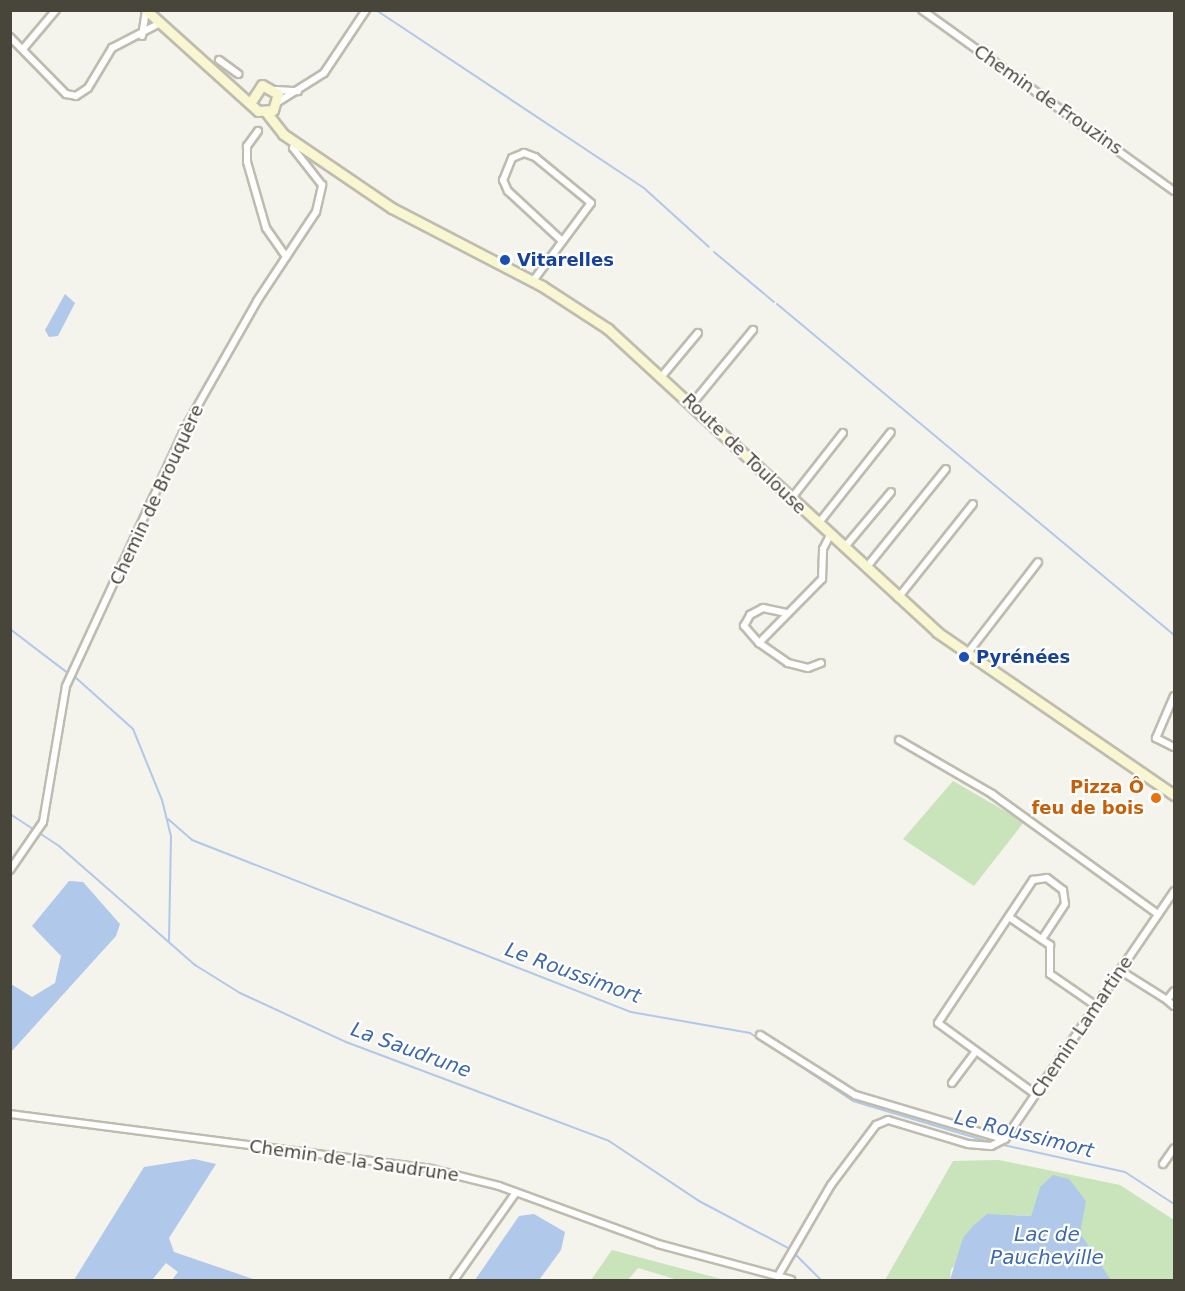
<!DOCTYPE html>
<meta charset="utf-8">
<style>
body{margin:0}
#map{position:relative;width:1185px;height:1291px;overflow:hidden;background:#f4f3ec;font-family:"DejaVu Sans",sans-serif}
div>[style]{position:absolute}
.green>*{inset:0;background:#c9e4ba}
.water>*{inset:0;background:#b0c8e9}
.stream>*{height:2px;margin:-1px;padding:0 1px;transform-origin:1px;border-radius:1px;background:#b0c8e9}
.roads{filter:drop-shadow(2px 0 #bfbcaf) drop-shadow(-2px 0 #bfbcaf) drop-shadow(0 2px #bfbcaf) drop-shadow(0 -2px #bfbcaf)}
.street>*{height:6px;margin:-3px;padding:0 3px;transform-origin:3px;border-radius:3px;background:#fff}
.secondary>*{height:9px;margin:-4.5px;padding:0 4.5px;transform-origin:4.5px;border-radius:4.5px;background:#f9f7d1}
.dots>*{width:16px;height:16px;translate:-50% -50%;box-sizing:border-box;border:3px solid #fff;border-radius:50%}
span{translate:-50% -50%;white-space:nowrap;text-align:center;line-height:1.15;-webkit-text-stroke:4.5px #fff;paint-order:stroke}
.street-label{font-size:18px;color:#48453a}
.transit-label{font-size:18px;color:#164399;font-weight:700}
.left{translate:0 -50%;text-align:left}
.food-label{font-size:18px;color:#c56008;font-weight:700}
.right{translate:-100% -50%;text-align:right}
.water-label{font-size:20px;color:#3e69a9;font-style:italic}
.frame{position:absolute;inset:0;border:12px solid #48453a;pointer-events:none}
</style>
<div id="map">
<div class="green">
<div style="clip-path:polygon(953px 781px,1024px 822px,974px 886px,903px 839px)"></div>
<div style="clip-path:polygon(999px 1160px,1120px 1185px,1174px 1220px,1174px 1280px,1111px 1280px,1040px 1187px,1031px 1216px,1016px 1215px,951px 1269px,950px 1280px,885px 1280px,953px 1161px)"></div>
<div style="clip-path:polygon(612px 1250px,725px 1280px,678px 1280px,638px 1268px,628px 1280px,591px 1280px)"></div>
</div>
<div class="water">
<div style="clip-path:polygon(65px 294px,75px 303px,58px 336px,49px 337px,45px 330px)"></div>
<div style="clip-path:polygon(69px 881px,83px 882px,120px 924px,116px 936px,11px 1052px,11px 984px,32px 997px,55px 983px,61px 956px,32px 926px)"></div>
<div style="clip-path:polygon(194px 1159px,216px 1164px,169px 1238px,174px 1252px,256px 1280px,172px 1280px,178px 1272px,166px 1263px,152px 1280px,74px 1280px,144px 1167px)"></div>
<div style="clip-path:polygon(1053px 1175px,1069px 1179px,1086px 1201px,1080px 1233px,1111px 1280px,950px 1280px,963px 1238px,974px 1225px,987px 1214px,1031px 1216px,1040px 1187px)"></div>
<div style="clip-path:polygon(534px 1214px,565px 1232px,561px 1250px,539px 1280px,475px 1280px,519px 1216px)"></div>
</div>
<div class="stream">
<div style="left:376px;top:10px;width:323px;rotate:33.6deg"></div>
<div style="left:645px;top:189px;width:86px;rotate:42.2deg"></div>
<div style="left:714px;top:252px;width:78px;rotate:39.8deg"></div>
<div style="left:777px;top:304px;width:517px;rotate:39.82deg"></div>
<div style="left:10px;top:629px;width:74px;rotate:37.3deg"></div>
<div style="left:75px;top:677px;width:78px;rotate:41.9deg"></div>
<div style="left:133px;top:729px;width:77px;rotate:67.8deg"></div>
<div style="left:162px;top:800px;width:37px;rotate:76deg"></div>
<div style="left:171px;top:836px;width:106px;rotate:91.1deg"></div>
<div style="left:10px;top:814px;width:59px;rotate:33.1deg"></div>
<div style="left:59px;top:846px;width:181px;rotate:41.2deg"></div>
<div style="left:195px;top:965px;width:53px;rotate:31.9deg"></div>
<div style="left:240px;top:993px;width:117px;rotate:24.8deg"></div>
<div style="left:346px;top:1042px;width:281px;rotate:20.6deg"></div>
<div style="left:609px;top:1141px;width:108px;rotate:33.7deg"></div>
<div style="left:699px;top:1201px;width:103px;rotate:27.8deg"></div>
<div style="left:790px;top:1249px;width:44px;rotate:45deg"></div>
<div style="left:168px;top:819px;width:32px;rotate:41deg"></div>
<div style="left:192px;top:840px;width:471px;rotate:21.4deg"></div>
<div style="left:631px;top:1012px;width:121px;rotate:10deg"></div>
<div style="left:750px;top:1033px;width:123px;rotate:33.4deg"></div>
<div style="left:853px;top:1101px;width:146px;rotate:16.7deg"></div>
<div style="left:999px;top:1144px;width:129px;rotate:12.5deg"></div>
<div style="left:1125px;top:1172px;width:59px;rotate:33.1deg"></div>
</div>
<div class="roads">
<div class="street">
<div style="left:922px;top:10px;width:310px;rotate:35.7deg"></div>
<div style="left:142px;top:36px;width:26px;rotate:-81deg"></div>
<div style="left:10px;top:37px;width:80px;rotate:45.5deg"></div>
<div style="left:66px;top:94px;width:10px;rotate:11deg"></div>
<div style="left:76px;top:96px;width:14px;rotate:-34deg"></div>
<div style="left:88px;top:88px;width:47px;rotate:-59deg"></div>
<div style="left:112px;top:48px;width:54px;rotate:-27.5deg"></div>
<div style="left:23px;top:49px;width:51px;rotate:-49.8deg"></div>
<div style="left:219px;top:60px;width:24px;rotate:36deg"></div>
<div style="left:276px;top:90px;width:22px;rotate:3deg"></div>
<div style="left:278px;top:102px;width:54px;rotate:-32.2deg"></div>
<div style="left:324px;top:73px;width:76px;rotate:-56.3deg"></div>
<div style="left:258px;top:131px;width:19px;rotate:126deg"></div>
<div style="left:247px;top:146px;width:16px;rotate:90deg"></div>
<div style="left:247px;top:162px;width:69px;rotate:73.9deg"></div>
<div style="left:266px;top:228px;width:35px;rotate:55deg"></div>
<div style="left:533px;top:281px;width:97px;rotate:-53.4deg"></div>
<div style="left:591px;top:203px;width:72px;rotate:-140.6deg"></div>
<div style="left:535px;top:157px;width:12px;rotate:-160deg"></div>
<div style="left:524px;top:153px;width:13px;rotate:157deg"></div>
<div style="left:512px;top:158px;width:24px;rotate:112deg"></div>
<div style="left:503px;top:180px;width:12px;rotate:66deg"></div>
<div style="left:508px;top:191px;width:74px;rotate:42.8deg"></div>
<div style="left:662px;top:376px;width:56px;rotate:-50.1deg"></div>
<div style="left:692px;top:404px;width:96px;rotate:-50.5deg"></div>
<div style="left:791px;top:499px;width:84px;rotate:-51.8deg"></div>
<div style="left:818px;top:524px;width:117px;rotate:-51.6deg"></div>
<div style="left:844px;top:548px;width:73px;rotate:-50deg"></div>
<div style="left:866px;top:568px;width:127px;rotate:-51.1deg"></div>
<div style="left:898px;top:598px;width:120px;rotate:-51.4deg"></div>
<div style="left:759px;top:643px;width:23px;rotate:-131deg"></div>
<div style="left:744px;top:626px;width:13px;rotate:-61deg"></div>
<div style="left:750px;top:615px;width:15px;rotate:-28deg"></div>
<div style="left:763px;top:608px;width:24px;rotate:12deg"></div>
<div style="left:967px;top:654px;width:116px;rotate:-52.3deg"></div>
<div style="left:821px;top:663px;width:14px;rotate:159deg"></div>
<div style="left:808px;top:668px;width:21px;rotate:-166deg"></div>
<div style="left:788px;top:663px;width:35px;rotate:-145deg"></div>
<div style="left:759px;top:643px;width:90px;rotate:-45.5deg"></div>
<div style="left:822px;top:579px;width:30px;rotate:-88deg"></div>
<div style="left:823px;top:549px;width:16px;rotate:-63deg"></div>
<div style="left:1174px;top:696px;width:46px;rotate:113.2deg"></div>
<div style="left:1156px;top:738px;width:20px;rotate:27deg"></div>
<div style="left:899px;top:740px;width:108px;rotate:30.1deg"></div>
<div style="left:992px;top:794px;width:205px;rotate:35.9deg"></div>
<div style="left:10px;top:870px;width:58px;rotate:-55.5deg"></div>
<div style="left:43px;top:822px;width:138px;rotate:-80.4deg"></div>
<div style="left:66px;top:686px;width:284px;rotate:-65.2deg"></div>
<div style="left:185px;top:428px;width:146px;rotate:-60.4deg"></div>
<div style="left:257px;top:301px;width:107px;rotate:-56.5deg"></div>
<div style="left:316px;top:212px;width:28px;rotate:-77deg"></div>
<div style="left:322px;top:185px;width:47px;rotate:-128.1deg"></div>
<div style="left:293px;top:148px;width:6px;rotate:-72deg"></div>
<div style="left:1009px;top:917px;width:50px;rotate:34.3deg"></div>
<div style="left:1050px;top:945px;width:29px;rotate:90deg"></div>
<div style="left:1050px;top:974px;width:55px;rotate:34.6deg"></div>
<div style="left:1121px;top:971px;width:54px;rotate:32.2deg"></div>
<div style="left:1167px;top:1000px;width:11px;rotate:-52deg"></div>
<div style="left:1167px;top:1000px;width:9px;rotate:41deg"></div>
<div style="left:760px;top:1035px;width:112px;rotate:32.3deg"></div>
<div style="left:855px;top:1095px;width:155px;rotate:16.5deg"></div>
<div style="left:952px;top:1083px;width:40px;rotate:-53deg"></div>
<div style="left:1035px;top:1094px;width:120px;rotate:-143.8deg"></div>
<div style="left:938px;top:1023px;width:172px;rotate:-56.4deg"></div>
<div style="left:1033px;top:880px;width:14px;rotate:-8deg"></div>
<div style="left:1047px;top:878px;width:20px;rotate:37deg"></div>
<div style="left:1063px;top:890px;width:14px;rotate:82deg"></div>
<div style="left:1065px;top:904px;width:42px;rotate:123.3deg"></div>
<div style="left:10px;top:1114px;width:425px;rotate:7.4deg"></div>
<div style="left:431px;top:1169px;width:70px;rotate:14deg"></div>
<div style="left:499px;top:1186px;width:169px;rotate:20deg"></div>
<div style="left:658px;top:1244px;width:138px;rotate:15.1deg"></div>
<div style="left:1163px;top:1164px;width:19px;rotate:-55deg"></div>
<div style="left:778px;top:1276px;width:105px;rotate:-59.8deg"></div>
<div style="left:831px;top:1185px;width:75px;rotate:-53.1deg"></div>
<div style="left:876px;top:1125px;width:13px;rotate:-23deg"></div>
<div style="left:888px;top:1120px;width:84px;rotate:16.7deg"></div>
<div style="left:968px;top:1144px;width:23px;rotate:5deg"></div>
<div style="left:991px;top:1146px;width:16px;rotate:-27deg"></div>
<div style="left:1005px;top:1139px;width:300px;rotate:-55.7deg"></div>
<div style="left:454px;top:1280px;width:105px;rotate:-54.7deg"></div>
</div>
<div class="secondary">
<div style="left:146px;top:10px;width:151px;rotate:42deg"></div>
<div style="left:258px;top:111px;width:15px;rotate:-4deg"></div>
<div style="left:273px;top:110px;width:17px;rotate:-73deg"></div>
<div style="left:278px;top:94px;width:18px;rotate:-151deg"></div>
<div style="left:262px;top:85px;width:20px;rotate:123deg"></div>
<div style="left:266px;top:112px;width:28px;rotate:52deg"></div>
<div style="left:283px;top:134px;width:132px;rotate:34.2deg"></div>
<div style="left:392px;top:208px;width:169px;rotate:27.5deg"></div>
<div style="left:542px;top:286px;width:79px;rotate:33.1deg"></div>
<div style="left:608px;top:329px;width:447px;rotate:42.6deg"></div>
<div style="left:937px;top:632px;width:288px;rotate:34.5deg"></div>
</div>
</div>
<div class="dots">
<div style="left:505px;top:260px;background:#1a4fb4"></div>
<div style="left:964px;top:657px;background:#1a4fb4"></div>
<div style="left:1156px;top:798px;background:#e8710a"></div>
</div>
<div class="street-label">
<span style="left:1048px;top:100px;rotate:35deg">Chemin de Frouzins</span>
<span style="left:744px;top:454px;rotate:44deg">Route de Toulouse</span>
<span style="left:157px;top:495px;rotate:-65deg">Chemin de Brouquère</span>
<span style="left:1082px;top:1027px;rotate:-56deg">Chemin Lamartine</span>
<span style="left:354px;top:1161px;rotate:8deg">Chemin de la Saudrune</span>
</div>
<div class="transit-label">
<span class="left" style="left:517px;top:260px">Vitarelles</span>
<span class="left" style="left:976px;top:657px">Pyrénées</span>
</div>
<div class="food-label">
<span class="right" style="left:1144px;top:798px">Pizza Ô<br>feu de bois</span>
</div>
<div class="water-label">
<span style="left:573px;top:973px;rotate:20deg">Le Roussimort</span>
<span style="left:411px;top:1050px;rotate:20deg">La Saudrune</span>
<span style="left:1024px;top:1134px;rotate:14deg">Le Roussimort</span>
<span style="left:1047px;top:1246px">Lac de<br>Paucheville</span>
</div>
<div class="frame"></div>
</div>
